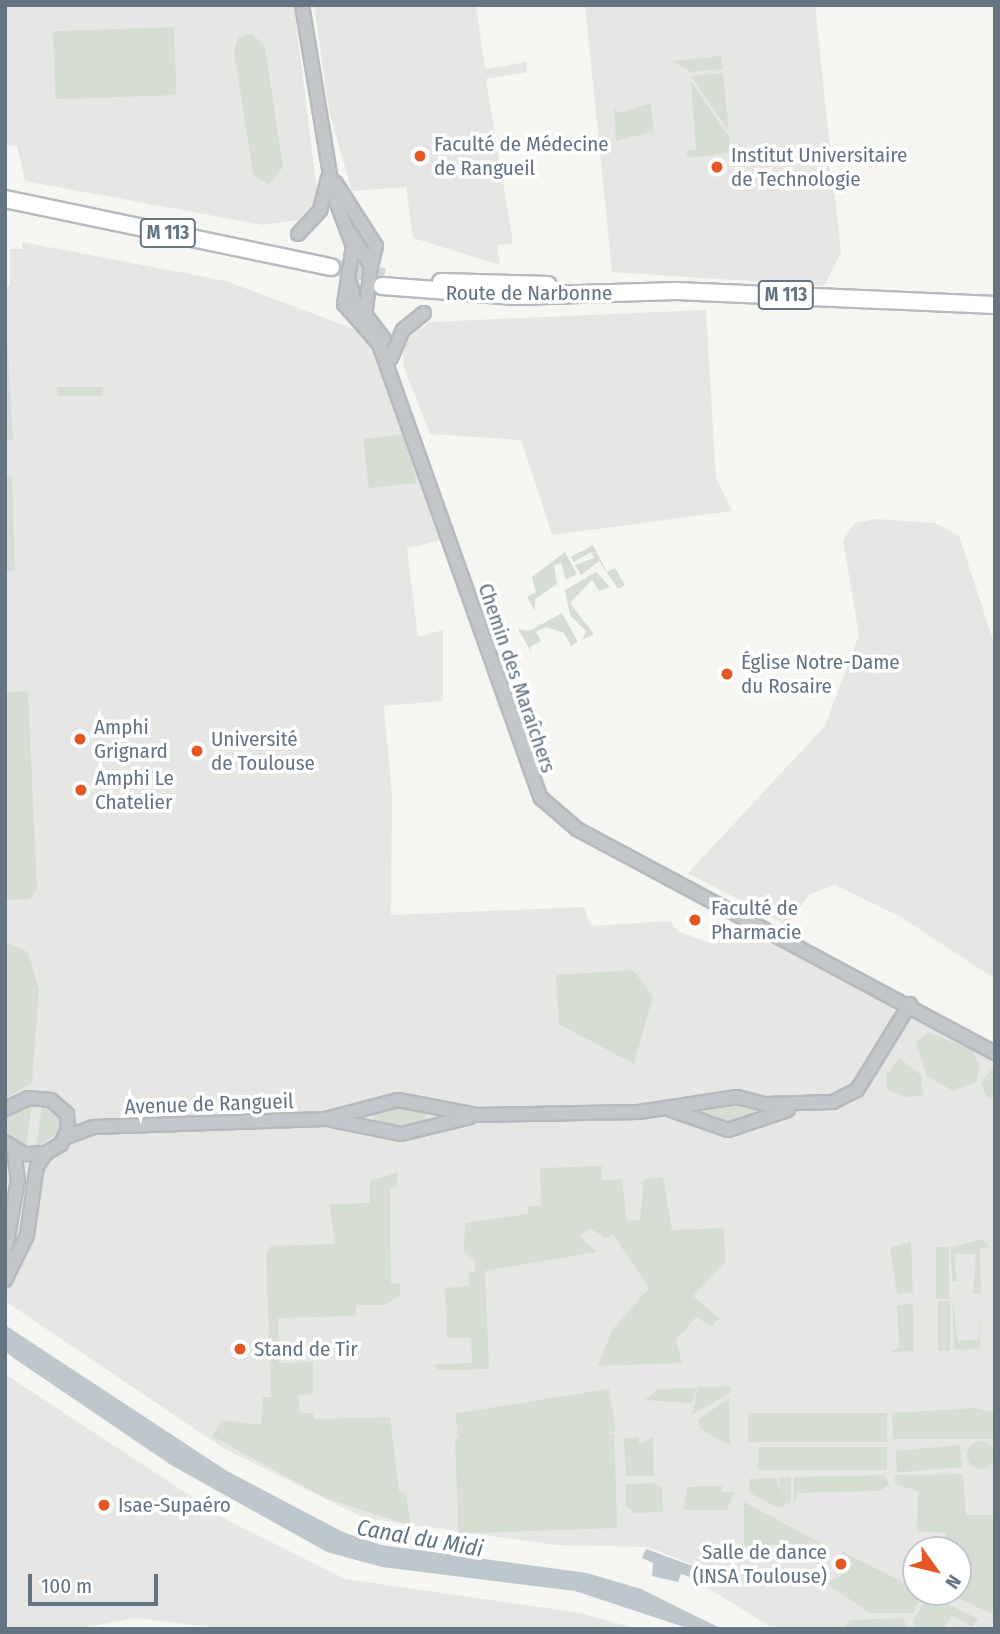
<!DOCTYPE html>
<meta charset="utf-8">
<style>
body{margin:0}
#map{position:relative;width:1000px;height:1634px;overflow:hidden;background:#f5f6f2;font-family:"Fira Sans Condensed",sans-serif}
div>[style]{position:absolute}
.built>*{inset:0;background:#e6e7e5}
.green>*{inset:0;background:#d6ddd3;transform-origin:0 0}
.round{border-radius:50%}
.water>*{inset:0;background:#bdc7cc}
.major-tunnel>*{height:16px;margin-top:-8px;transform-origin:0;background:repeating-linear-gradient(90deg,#d1d6d6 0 16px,transparent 0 24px)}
.roads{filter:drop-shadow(2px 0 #b6babe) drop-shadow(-2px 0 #b6babe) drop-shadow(0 2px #b6babe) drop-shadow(0 -2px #b6babe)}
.minor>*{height:12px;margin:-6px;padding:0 6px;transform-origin:6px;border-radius:6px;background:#c3c7ca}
.major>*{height:16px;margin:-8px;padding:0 8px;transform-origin:8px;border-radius:8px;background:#fff}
.dots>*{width:19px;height:19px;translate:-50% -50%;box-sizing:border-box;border:4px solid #fff;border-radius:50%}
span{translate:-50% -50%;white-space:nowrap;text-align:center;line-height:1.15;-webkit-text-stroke:7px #fff;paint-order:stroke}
.shield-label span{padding:2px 5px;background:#fff;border:2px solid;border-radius:5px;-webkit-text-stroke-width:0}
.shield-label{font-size:19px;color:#647483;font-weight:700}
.poi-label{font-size:21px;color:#647483}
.left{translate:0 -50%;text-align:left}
.right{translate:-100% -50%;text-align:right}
.street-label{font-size:21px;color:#647483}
.water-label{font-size:23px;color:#607680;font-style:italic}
.frame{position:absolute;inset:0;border:7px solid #647483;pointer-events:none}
.north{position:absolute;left:902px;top:1536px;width:70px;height:70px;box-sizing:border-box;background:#fff;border:2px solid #c1c7cd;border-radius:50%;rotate:124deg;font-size:19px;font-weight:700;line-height:28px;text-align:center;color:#647483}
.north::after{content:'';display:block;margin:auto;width:24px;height:32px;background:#e45723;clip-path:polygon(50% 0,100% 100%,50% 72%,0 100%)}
.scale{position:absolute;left:28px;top:1574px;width:130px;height:32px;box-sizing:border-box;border:4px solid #647483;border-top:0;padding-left:9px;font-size:21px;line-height:24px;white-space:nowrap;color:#647483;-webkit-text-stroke:5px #fff;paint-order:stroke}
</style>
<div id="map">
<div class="built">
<div style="clip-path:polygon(5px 5px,294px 5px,318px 200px,298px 220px,263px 225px,25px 181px,17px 146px,5px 145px)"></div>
<div style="clip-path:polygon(314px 5px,476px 5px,485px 69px,526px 62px,527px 72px,486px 79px,513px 243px,497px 245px,500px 265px,413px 238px,406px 187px,352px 191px,329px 111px)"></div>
<div style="clip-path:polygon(585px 5px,815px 5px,841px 253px,824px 286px,612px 272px)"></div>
<div style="clip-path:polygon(evenodd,22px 242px,226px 281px,357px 330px,373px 346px,443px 540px,407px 548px,418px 637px,443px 630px,443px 701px,384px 706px,392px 796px,391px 915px,584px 907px,591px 926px,670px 921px,679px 932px,716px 945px,727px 925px,757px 942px,765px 937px,995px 1057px,995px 1629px,774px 1629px,695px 1580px,698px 1567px,648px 1547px,556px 1545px,364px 1518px,223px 1448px,5px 1301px,5px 286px,10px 286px,10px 249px,22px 249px,22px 242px,916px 1550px,958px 1550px,958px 1592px,916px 1592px,916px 1550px)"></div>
<div style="clip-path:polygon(706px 310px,716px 478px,732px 511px,552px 535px,521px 440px,430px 434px,403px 365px,404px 341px,430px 322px)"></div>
<div style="clip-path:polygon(876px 519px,935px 523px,959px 536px,995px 646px,995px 979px,901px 917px,835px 885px,810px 894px,786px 925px,688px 873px,825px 726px,859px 635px,843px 540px,855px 523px)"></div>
<div style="clip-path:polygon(5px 1374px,227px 1520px,345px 1579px,581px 1613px,638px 1629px,226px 1629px,135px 1618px,76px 1629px,5px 1629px)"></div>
</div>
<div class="green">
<div style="left:174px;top:27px;width:68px;height:121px;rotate:88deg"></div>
<div style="clip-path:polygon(251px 33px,265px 46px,283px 167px,269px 185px,253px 174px,234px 51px,238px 38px)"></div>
<div style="clip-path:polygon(721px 56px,723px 69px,691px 72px,673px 61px)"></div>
<div style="clip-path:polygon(723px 73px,729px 132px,691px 76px)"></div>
<div style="clip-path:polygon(691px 81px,730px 138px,730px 153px,688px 158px,686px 151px,696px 150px)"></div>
<div style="clip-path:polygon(651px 103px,654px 138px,651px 132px,616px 141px,614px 107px,617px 113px)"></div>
<div style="clip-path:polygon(5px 297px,13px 440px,5px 441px)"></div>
<div style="left:103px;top:387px;width:9px;height:46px;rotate:90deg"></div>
<div style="clip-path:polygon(405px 434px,417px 483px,369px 488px,363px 439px)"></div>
<div style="clip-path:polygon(5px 476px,12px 476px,15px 571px,5px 572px)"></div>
<div style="clip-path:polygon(593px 545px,607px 572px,615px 568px,625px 585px,618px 589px,599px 561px,581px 575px,575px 565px,594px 558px,591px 552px,574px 562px,571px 557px)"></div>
<div style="clip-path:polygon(565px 552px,577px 574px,566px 580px,561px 563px,554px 566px,557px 584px,535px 599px,535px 611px,527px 597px,536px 592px,532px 577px)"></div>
<div style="clip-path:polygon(596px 572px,610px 587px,599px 591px,592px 580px,570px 603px,594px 634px,582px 640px,586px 631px,570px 615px,565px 590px)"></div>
<div style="clip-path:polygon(562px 613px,578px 642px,571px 646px,564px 633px,546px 627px,536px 632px,541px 641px,530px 647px,532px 653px,518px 629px,529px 631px)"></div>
<div style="clip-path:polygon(28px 691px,37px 889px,30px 899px,5px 900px,5px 692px)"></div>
<div style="clip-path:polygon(5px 942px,28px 952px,39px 990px,32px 1083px,5px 1099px)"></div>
<div style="clip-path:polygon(633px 970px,653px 996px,634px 1064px,559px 1024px,556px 975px)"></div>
<div style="clip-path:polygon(928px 1032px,972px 1050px,980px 1067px,976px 1082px,953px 1091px,927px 1076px,916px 1043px)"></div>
<div style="clip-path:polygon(899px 1058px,921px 1075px,923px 1095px,905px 1097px,887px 1089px,886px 1075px)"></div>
<div style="clip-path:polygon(995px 1065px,995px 1097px,987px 1098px,981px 1083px)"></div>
<div style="clip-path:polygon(735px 1101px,756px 1106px,755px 1117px,727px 1125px,699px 1114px,700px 1108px)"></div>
<div style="clip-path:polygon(32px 1104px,26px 1147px,25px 1147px,6px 1135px,5px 1117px)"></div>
<div style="clip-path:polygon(42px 1105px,61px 1116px,62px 1130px,36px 1148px)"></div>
<div style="clip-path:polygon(396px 1105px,425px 1109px,426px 1122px,405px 1129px,374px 1124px,374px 1111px)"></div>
<div style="clip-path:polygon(602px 1166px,602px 1180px,622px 1179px,627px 1221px,640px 1220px,644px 1179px,663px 1177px,672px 1230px,724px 1228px,725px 1262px,693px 1296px,719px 1318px,712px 1327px,696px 1317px,676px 1340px,682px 1363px,598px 1366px,612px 1330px,649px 1288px,613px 1235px,605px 1239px,591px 1228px,579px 1236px,597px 1252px,485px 1271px,489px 1369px,438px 1370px,434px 1364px,472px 1363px,471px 1338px,447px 1338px,445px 1288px,469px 1286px,469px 1272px,475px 1271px,475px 1261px,464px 1252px,465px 1223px,528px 1214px,529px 1206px,541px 1206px,540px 1168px)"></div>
<div style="clip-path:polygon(397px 1173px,397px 1187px,390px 1188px,391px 1284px,400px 1283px,400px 1295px,386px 1305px,356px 1305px,356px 1316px,278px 1318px,279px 1363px,313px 1362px,313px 1394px,299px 1395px,300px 1413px,313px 1413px,314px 1419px,390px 1417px,399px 1491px,406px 1494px,411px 1526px,325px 1498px,212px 1436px,222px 1420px,261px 1425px,263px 1397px,271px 1397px,266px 1253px,271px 1246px,335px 1244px,329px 1204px,370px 1203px,370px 1180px)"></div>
<div style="clip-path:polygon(981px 1239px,991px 1247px,980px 1248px,981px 1294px,973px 1294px,976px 1254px,954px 1254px,957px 1281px,952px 1281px,951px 1247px)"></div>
<div style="clip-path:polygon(911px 1241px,913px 1293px,897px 1294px,890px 1248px)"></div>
<div style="left:936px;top:1247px;width:13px;height:52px"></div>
<div style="clip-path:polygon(952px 1296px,958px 1341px,979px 1339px,982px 1301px,980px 1349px,954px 1350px)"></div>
<div style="left:938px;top:1301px;width:12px;height:50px"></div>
<div style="clip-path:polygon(913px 1304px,914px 1351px,891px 1352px,899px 1347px,897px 1305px)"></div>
<div style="clip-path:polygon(731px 1386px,731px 1392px,692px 1415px,698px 1387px)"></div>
<div style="clip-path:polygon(696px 1388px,692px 1403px,645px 1400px,658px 1389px)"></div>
<div style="left:609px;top:1389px;width:43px;height:156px;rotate:81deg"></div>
<div style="clip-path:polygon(729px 1398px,730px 1446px,701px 1429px,698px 1420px)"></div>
<div style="clip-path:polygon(975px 1408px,995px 1412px,995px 1439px,893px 1439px,892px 1413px)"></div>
<div style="left:887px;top:1413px;width:29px;height:139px;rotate:90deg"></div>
<div style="left:614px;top:1433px;width:95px;height:159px;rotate:88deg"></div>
<div style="clip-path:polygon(639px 1437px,639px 1444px,653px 1437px,654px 1476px,626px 1476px,624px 1439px)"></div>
<div class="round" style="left:967px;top:1441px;width:28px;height:28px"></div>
<div style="left:960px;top:1445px;width:22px;height:65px;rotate:85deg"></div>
<div style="left:887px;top:1447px;width:23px;height:129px;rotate:90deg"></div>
<div style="clip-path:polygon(963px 1474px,966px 1515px,995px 1515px,995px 1615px,944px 1592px,958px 1592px,958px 1550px,946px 1550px,946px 1533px,917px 1531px,918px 1491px,895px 1484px,895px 1475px)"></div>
<div style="clip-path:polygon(885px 1475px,889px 1485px,879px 1491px,798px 1493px,794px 1503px,794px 1477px)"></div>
<div style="clip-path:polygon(791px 1477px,791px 1502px,779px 1508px,750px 1493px,749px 1479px,776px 1478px,785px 1501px,778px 1478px)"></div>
<div style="clip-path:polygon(654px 1483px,662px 1488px,663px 1512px,634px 1513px,626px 1506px,626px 1484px)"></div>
<div style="clip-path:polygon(722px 1486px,722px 1492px,734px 1492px,727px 1510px,684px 1510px,687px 1487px)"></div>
<div style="clip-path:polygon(744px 1502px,821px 1543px,744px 1546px)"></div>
<div style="clip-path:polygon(843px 1552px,923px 1592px,913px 1613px,870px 1613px,826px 1583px,842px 1575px,832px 1567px)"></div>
<div style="clip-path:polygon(929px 1595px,936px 1598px,978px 1619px,972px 1627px,952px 1616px,943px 1629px,916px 1629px,913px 1621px)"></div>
<div style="clip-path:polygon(903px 1618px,908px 1629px,844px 1629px,850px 1620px)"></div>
</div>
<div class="water">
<div style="clip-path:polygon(5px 1325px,227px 1471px,343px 1532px,381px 1545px,587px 1573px,641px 1589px,722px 1629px,690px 1629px,575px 1591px,382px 1567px,327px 1552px,171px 1465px,15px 1359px,5px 1351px)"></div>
<div style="clip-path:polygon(646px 1549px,698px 1568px,694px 1578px,681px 1574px,678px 1582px,652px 1576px,653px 1563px,642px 1558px)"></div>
</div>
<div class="major-tunnel">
<div style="left:331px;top:267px;width:54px;rotate:9.6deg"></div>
</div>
<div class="roads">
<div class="minor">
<div style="left:302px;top:5px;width:191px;rotate:80.6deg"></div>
<div style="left:333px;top:193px;width:57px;rotate:69.3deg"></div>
<div style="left:353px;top:246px;width:59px;rotate:98.8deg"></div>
<div style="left:344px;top:304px;width:53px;rotate:48.8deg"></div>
<div style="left:379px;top:344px;width:482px;rotate:70.4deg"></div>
<div style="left:541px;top:798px;width:48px;rotate:40.7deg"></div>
<div style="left:577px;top:829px;width:474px;rotate:28.2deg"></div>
<div style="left:335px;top:182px;width:76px;rotate:57.4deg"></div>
<div style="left:376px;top:246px;width:21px;rotate:104deg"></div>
<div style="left:298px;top:234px;width:33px;rotate:-47deg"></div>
<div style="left:320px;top:210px;width:32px;rotate:-76deg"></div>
<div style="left:351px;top:235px;width:37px;rotate:57deg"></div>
<div style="left:371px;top:266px;width:44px;rotate:96.5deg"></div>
<div style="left:351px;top:285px;width:15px;rotate:79deg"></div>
<div style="left:354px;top:300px;width:49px;rotate:52.4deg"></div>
<div style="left:391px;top:358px;width:30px;rotate:-67deg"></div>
<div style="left:403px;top:330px;width:27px;rotate:-39deg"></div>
<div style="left:5px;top:1109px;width:26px;rotate:-25deg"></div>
<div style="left:29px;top:1098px;width:22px;rotate:5deg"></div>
<div style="left:51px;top:1100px;width:21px;rotate:41deg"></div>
<div style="left:67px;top:1114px;width:15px;rotate:86deg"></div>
<div style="left:68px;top:1129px;width:17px;rotate:115deg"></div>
<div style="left:61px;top:1144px;width:17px;rotate:149deg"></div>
<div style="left:46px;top:1153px;width:22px;rotate:177deg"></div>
<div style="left:24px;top:1154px;width:22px;rotate:-148deg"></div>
<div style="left:671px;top:1110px;width:60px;rotate:19.3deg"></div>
<div style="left:728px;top:1130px;width:63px;rotate:-18.4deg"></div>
<div style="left:332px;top:1120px;width:70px;rotate:11.5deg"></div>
<div style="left:401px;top:1134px;width:71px;rotate:-13.8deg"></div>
<div style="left:66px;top:1137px;width:30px;rotate:-20deg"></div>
<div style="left:94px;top:1127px;width:231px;rotate:-2deg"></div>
<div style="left:325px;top:1119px;width:75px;rotate:-14.6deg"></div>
<div style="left:398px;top:1100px;width:80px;rotate:10.8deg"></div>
<div style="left:477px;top:1115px;width:162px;rotate:-1.1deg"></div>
<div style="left:639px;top:1112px;width:99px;rotate:-8.7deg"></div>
<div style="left:737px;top:1097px;width:30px;rotate:14deg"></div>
<div style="left:766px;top:1104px;width:67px;rotate:-1.7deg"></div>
<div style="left:833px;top:1102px;width:27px;rotate:-27deg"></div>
<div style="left:857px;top:1090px;width:101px;rotate:-58.4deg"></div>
<div style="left:5px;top:1253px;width:74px;rotate:-79.9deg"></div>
<div style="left:18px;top:1180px;width:30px;rotate:-98deg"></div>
<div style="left:5px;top:1280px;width:50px;rotate:-63.9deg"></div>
<div style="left:27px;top:1235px;width:70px;rotate:-81.8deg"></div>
<div style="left:37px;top:1166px;width:16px;rotate:-55deg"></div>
</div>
<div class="major">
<div style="left:5px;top:199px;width:333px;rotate:11.8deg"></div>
<div style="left:441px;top:282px;width:107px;rotate:1.6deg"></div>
<div style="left:382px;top:286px;width:134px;rotate:4.3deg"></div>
<div style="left:516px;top:296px;width:160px;rotate:-1.8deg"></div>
<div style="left:676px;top:291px;width:319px;rotate:2.5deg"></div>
</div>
</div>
<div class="dots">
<div style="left:420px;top:156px;background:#e45723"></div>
<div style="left:717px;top:167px;background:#e45723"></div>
<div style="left:727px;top:674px;background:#e45723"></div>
<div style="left:80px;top:739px;background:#e45723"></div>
<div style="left:197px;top:751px;background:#e45723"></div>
<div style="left:81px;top:790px;background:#e45723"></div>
<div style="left:695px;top:920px;background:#e45723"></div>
<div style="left:240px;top:1349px;background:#e45723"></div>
<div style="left:104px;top:1505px;background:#e45723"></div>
<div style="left:841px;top:1564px;background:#e45723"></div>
</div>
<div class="shield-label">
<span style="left:168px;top:233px">M 113</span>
<span style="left:786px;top:295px">M 113</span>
</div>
<div class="poi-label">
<span class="left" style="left:434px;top:156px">Faculté de Médecine<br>de Rangueil</span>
<span class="left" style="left:731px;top:167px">Institut Universitaire<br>de Technologie</span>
<span class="left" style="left:741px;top:674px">Église Notre-Dame<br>du Rosaire</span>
<span class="left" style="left:94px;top:739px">Amphi<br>Grignard</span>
<span class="left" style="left:211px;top:751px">Université<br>de Toulouse</span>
<span class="left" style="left:95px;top:790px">Amphi Le<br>Chatelier</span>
<span class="left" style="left:711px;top:920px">Faculté de<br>Pharmacie</span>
<span class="left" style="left:254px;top:1349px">Stand de Tir</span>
<span class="left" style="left:118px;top:1505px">Isae-Supaéro</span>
<span class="right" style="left:827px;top:1564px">Salle de dance<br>(INSA Toulouse)</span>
</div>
<div class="street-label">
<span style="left:529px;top:293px">Route de Narbonne</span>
<span style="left:517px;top:678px;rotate:71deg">Chemin des Maraîchers</span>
<span style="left:209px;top:1104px;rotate:-2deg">Avenue de Rangueil</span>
</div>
<div class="water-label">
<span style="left:420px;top:1538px;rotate:10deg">Canal du Midi</span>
</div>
<div class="frame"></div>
<div class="north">N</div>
<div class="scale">100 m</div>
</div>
